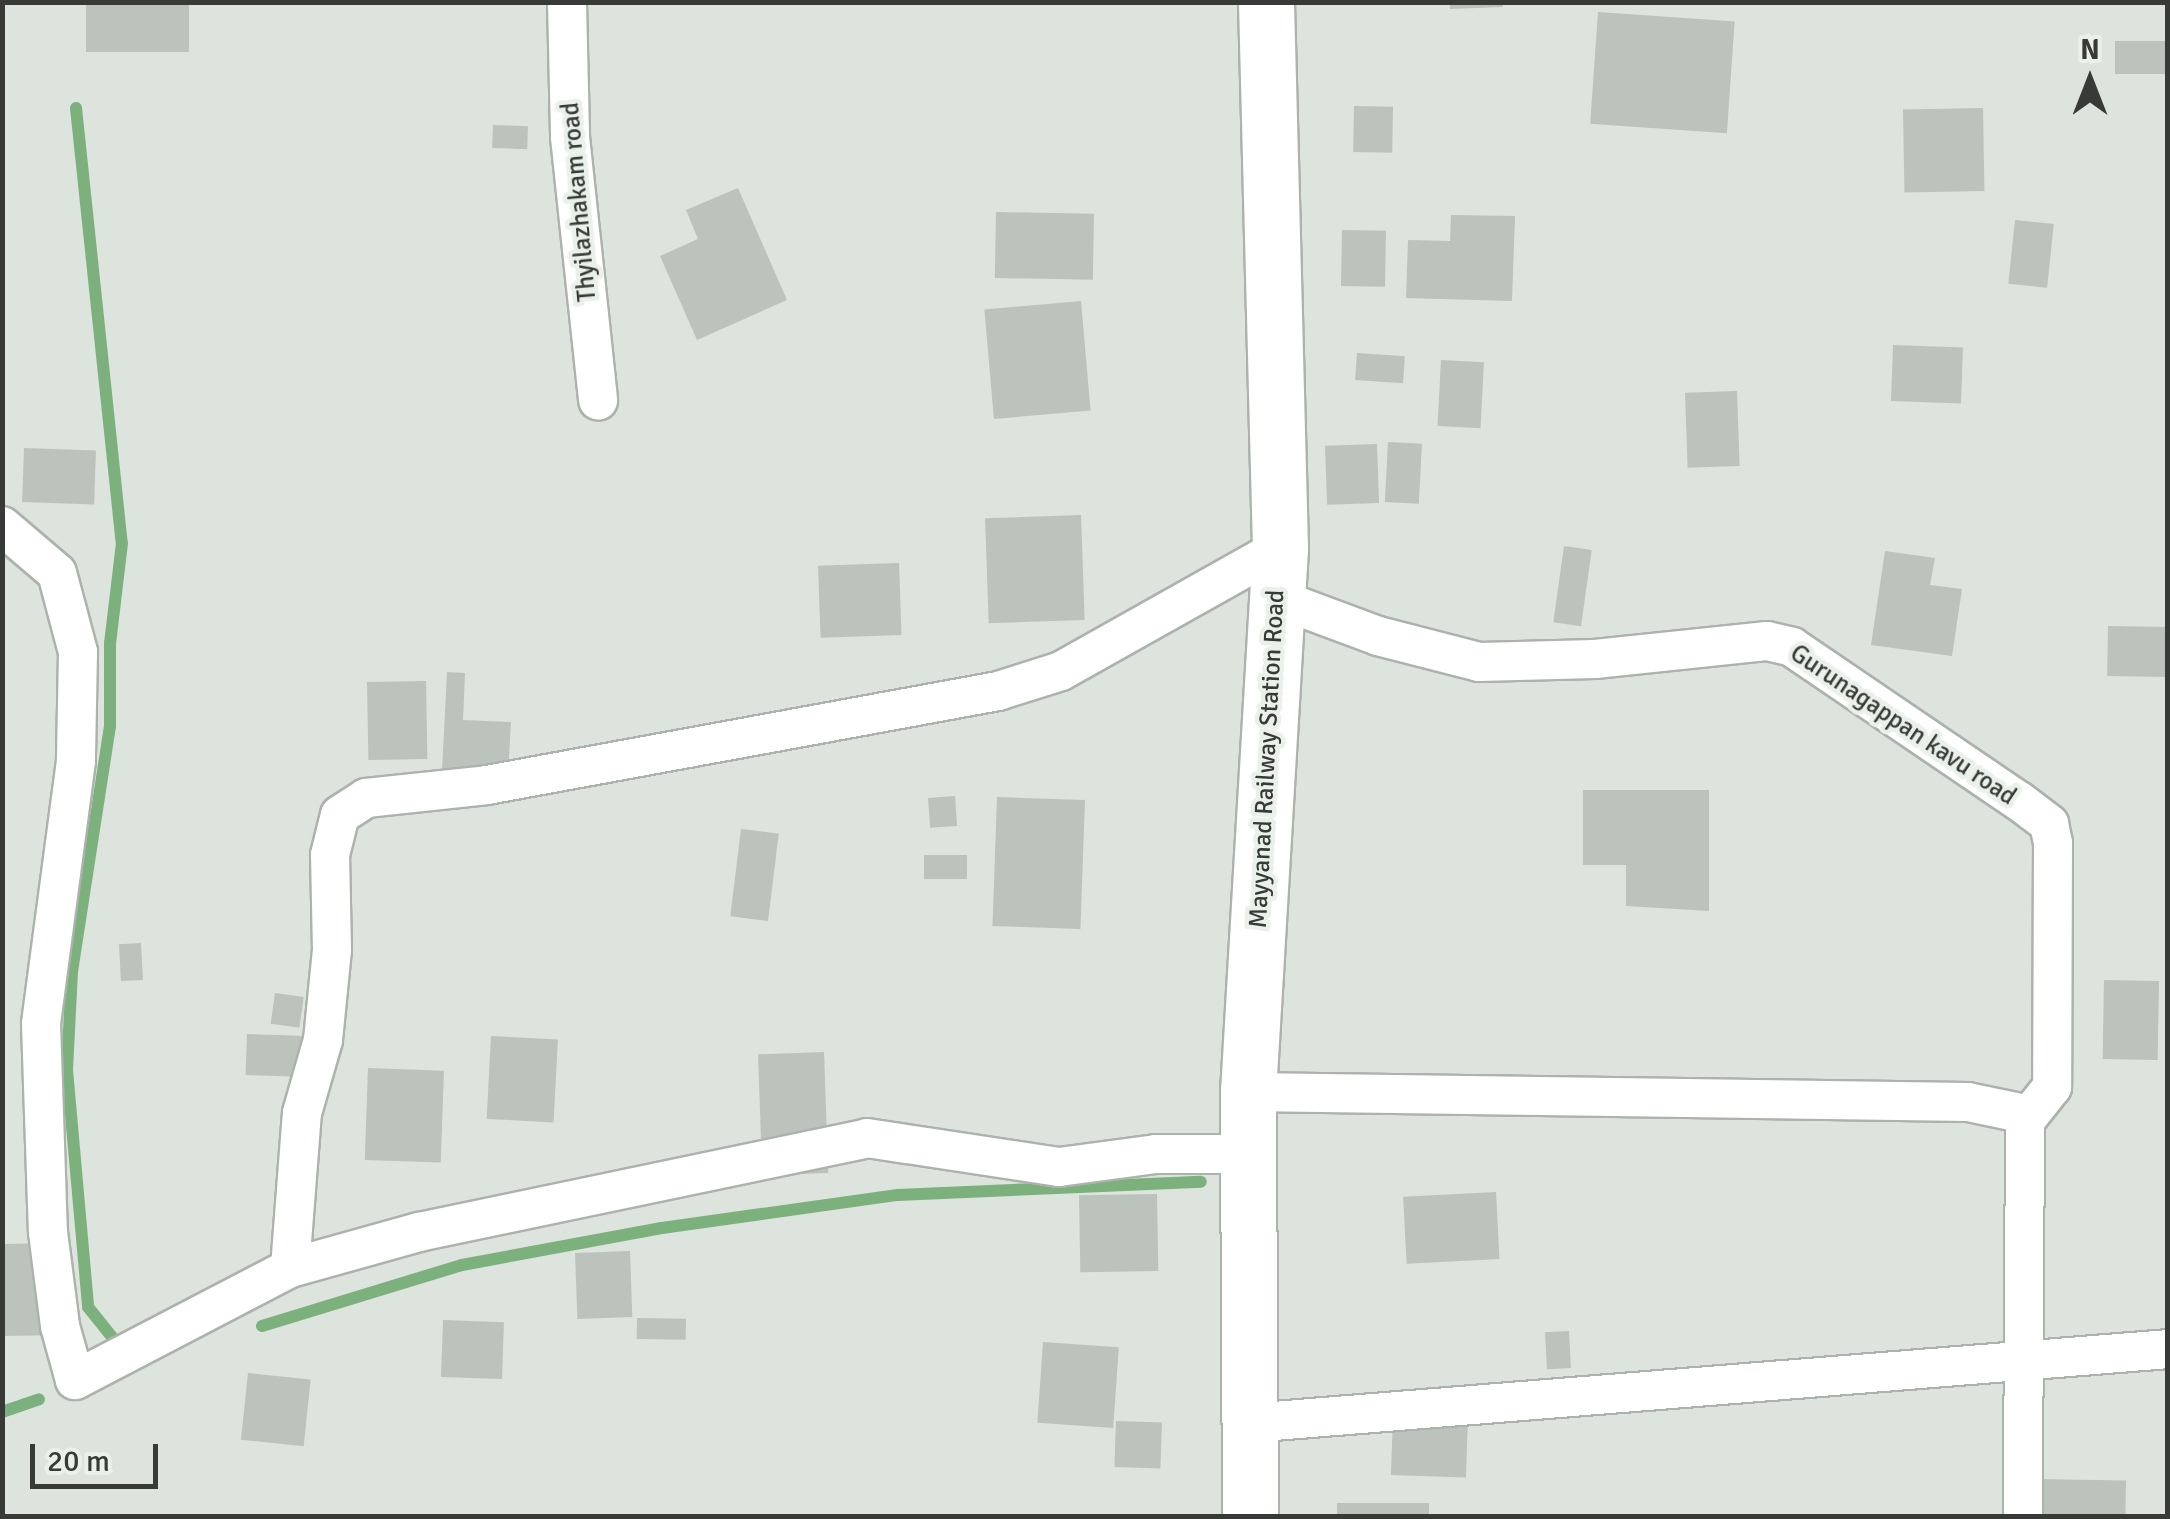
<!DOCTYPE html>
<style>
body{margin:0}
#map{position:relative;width:2170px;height:1519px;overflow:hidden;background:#dde3dd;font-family:Signika,sans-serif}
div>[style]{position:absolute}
.stream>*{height:12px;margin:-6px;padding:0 6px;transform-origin:6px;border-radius:6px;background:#7cb17d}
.building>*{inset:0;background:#bcc2bc;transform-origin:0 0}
.roads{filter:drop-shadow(2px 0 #acb2ac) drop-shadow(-2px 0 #acb2ac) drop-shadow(0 2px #acb2ac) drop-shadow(0 -2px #acb2ac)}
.minor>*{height:38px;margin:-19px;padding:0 19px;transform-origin:19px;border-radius:19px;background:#fff}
.secondary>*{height:55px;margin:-27.5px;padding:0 27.5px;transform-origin:27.5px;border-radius:27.5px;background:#fff}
span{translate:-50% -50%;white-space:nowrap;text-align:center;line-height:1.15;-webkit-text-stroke:9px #eaf0ea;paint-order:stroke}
.street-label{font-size:25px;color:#373a37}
.frame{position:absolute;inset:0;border:5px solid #373a37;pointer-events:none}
.north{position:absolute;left:2040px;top:30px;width:100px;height:100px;-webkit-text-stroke:8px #eaf0ea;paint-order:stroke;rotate:0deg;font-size:28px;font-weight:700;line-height:40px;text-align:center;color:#373a37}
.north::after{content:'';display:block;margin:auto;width:35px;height:45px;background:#373a37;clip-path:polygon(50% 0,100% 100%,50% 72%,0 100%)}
.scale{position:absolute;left:30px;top:1444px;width:128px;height:45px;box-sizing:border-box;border:5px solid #373a37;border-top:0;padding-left:12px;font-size:30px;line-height:35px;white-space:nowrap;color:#373a37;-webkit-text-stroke:8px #eaf0ea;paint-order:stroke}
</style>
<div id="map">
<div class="stream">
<div style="left:76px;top:108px;width:437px;rotate:84deg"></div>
<div style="left:122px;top:543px;width:101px;rotate:96.8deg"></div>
<div style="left:110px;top:643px;width:83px;rotate:90deg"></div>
<div style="left:110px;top:726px;width:248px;rotate:98.8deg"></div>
<div style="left:72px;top:971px;width:99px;rotate:92.9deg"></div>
<div style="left:67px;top:1070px;width:238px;rotate:84.9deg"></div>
<div style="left:88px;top:1307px;width:58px;rotate:51.3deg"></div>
<div style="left:262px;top:1326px;width:209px;rotate:-17deg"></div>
<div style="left:462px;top:1265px;width:203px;rotate:-10.5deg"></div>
<div style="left:662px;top:1228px;width:238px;rotate:-8deg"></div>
<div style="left:898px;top:1195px;width:303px;rotate:-2.5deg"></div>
<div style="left:2px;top:1412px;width:39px;rotate:-19deg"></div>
</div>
<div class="building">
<div style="left:86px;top:2px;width:103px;height:50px"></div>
<div style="clip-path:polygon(1450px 2px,1502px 2px,1503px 7px,1450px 9px)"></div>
<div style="left:1598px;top:12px;width:137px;height:112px;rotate:4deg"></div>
<div style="left:2168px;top:41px;width:33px;height:53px;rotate:90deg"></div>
<div style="left:1354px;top:106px;width:39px;height:46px;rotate:1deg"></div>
<div style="left:1983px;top:108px;width:83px;height:80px;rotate:89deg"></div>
<div style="left:493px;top:125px;width:35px;height:23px;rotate:2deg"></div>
<div style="clip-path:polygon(738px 188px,787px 300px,697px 340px,660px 256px,698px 239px,686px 210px)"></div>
<div style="left:996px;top:212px;width:98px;height:66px;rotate:1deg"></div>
<div style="clip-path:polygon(1451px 215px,1515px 216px,1512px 301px,1406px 298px,1408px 240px,1450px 241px)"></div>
<div style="left:2015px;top:220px;width:39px;height:64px;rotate:6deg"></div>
<div style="left:1342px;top:230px;width:44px;height:56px;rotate:1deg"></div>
<div style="left:1081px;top:301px;width:110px;height:97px;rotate:85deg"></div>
<div style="left:1893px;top:345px;width:70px;height:56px;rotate:2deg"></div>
<div style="left:1357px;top:353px;width:48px;height:27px;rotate:4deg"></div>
<div style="left:1441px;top:360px;width:43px;height:66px;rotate:3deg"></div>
<div style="left:1737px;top:391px;width:75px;height:52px;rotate:88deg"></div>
<div style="left:1388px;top:442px;width:34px;height:60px;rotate:3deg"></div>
<div style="left:1377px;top:444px;width:59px;height:52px;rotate:88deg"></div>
<div style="left:24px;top:448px;width:72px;height:54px;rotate:2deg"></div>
<div style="left:1081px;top:515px;width:105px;height:96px;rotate:88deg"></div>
<div style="left:1564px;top:546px;width:28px;height:77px;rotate:8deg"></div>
<div style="clip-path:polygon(1885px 551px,1935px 558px,1930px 585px,1962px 589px,1952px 656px,1871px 645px)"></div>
<div style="left:899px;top:563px;width:72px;height:81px;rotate:88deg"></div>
<div style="left:2108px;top:626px;width:60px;height:50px;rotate:1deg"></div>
<div style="clip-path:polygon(447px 672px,465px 673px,463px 720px,511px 722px,508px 774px,442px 771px)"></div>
<div style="left:426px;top:681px;width:78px;height:59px;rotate:89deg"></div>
<div style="clip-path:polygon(1583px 790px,1709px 790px,1709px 911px,1626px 906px,1626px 865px,1583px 865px)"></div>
<div style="left:955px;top:796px;width:30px;height:27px;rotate:86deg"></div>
<div style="left:997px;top:797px;width:88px;height:129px;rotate:2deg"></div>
<div style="left:741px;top:829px;width:38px;height:88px;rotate:7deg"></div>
<div style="left:924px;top:855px;width:43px;height:24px"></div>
<div style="left:141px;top:943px;width:37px;height:22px;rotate:87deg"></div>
<div style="left:2104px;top:980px;width:55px;height:79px;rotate:1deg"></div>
<div style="left:275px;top:993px;width:29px;height:31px;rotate:8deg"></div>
<div style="left:247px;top:1034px;width:59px;height:41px;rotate:2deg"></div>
<div style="left:491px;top:1036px;width:67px;height:83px;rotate:3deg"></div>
<div style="left:824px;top:1052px;width:121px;height:66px;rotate:88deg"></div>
<div style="left:368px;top:1068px;width:76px;height:92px;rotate:2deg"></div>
<div style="left:1496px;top:1192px;width:67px;height:93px;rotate:87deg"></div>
<div style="left:1157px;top:1194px;width:77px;height:78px;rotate:89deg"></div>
<div style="left:56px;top:1243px;width:92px;height:54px;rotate:89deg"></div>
<div style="left:630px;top:1251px;width:66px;height:55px;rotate:88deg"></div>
<div style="left:637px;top:1318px;width:49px;height:21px;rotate:1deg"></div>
<div style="left:443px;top:1320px;width:61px;height:57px;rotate:2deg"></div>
<div style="left:1569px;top:1331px;width:37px;height:24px;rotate:87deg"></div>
<div style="left:1043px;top:1342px;width:76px;height:81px;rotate:4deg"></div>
<div style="left:248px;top:1373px;width:63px;height:67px;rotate:6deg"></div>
<div style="left:1393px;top:1416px;width:75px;height:59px;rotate:2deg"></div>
<div style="left:1116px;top:1421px;width:46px;height:46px;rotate:2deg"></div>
<div style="left:2034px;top:1479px;width:92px;height:37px;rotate:1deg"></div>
<div style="left:1337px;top:1503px;width:92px;height:13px"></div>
</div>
<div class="roads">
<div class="minor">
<div style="left:567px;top:2px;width:135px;rotate:88.7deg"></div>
<div style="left:570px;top:137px;width:265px;rotate:83.9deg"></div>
<div style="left:2px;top:526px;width:72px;rotate:40.5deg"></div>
<div style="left:57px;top:573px;width:82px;rotate:75.1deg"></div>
<div style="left:78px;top:652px;width:109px;rotate:91.1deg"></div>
<div style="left:76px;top:761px;width:265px;rotate:97.6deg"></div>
<div style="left:41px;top:1024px;width:208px;rotate:88.1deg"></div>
<div style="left:48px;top:1232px;width:95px;rotate:82.7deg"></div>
<div style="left:60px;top:1326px;width:56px;rotate:74.5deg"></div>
<div style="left:75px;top:1380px;width:242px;rotate:-27.5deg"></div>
<div style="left:290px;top:1268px;width:134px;rotate:-15.6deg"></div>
<div style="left:419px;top:1232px;width:458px;rotate:-11.8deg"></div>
<div style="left:867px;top:1138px;width:194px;rotate:8.6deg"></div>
<div style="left:1059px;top:1167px;width:98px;rotate:-7.6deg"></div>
<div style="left:1156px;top:1154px;width:90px"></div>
<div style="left:1276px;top:598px;width:109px;rotate:20.4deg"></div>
<div style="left:1378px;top:636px;width:104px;rotate:14.4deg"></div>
<div style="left:1479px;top:662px;width:116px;rotate:-1.5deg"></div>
<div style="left:1595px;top:659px;width:173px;rotate:-6deg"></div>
<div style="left:1767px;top:641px;width:26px;rotate:13deg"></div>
<div style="left:1792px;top:647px;width:274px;rotate:34.2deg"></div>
<div style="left:2019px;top:801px;width:38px;rotate:37deg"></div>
<div style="left:2049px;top:824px;width:19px;rotate:78deg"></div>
<div style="left:2053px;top:843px;width:244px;rotate:90.2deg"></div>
<div style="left:2052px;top:1087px;width:43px;rotate:128.5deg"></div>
<div style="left:1248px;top:1092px;width:720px;rotate:0.8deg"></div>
<div style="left:1968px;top:1102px;width:58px;rotate:11.9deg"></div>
<div style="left:2025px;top:1114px;width:402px;rotate:90.3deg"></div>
<div style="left:290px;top:1268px;width:155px;rotate:-85.6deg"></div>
<div style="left:302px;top:1113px;width:76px;rotate:-74deg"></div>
<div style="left:323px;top:1040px;width:90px;rotate:-84.3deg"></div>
<div style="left:332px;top:950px;width:95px;rotate:-91.2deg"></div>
<div style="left:330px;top:855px;width:41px;rotate:-76deg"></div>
<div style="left:340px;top:815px;width:31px;rotate:-33deg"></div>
<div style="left:366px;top:798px;width:122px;rotate:-6.1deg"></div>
<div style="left:487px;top:785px;width:520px;rotate:-10.42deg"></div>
<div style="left:998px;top:691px;width:66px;rotate:-17.6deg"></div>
<div style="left:1061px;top:671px;width:251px;rotate:-29.3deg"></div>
<div style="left:1249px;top:1423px;width:922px;rotate:-4.6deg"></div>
</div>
<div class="secondary">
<div style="left:1250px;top:1516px;width:424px;rotate:-90.3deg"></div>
<div style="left:1248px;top:1092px;width:545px;rotate:-86.63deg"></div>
<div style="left:1280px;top:548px;width:546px;rotate:-91.47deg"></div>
</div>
</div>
<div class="street-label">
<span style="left:579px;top:202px;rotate:-95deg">Thyilazhakam road</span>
<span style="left:1903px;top:725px;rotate:34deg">Gurunagappan kavu road</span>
<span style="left:1267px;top:759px;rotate:-87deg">Mayyanad Railway Station Road</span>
</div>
<div class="frame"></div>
<div class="north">N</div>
<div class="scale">20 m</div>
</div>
